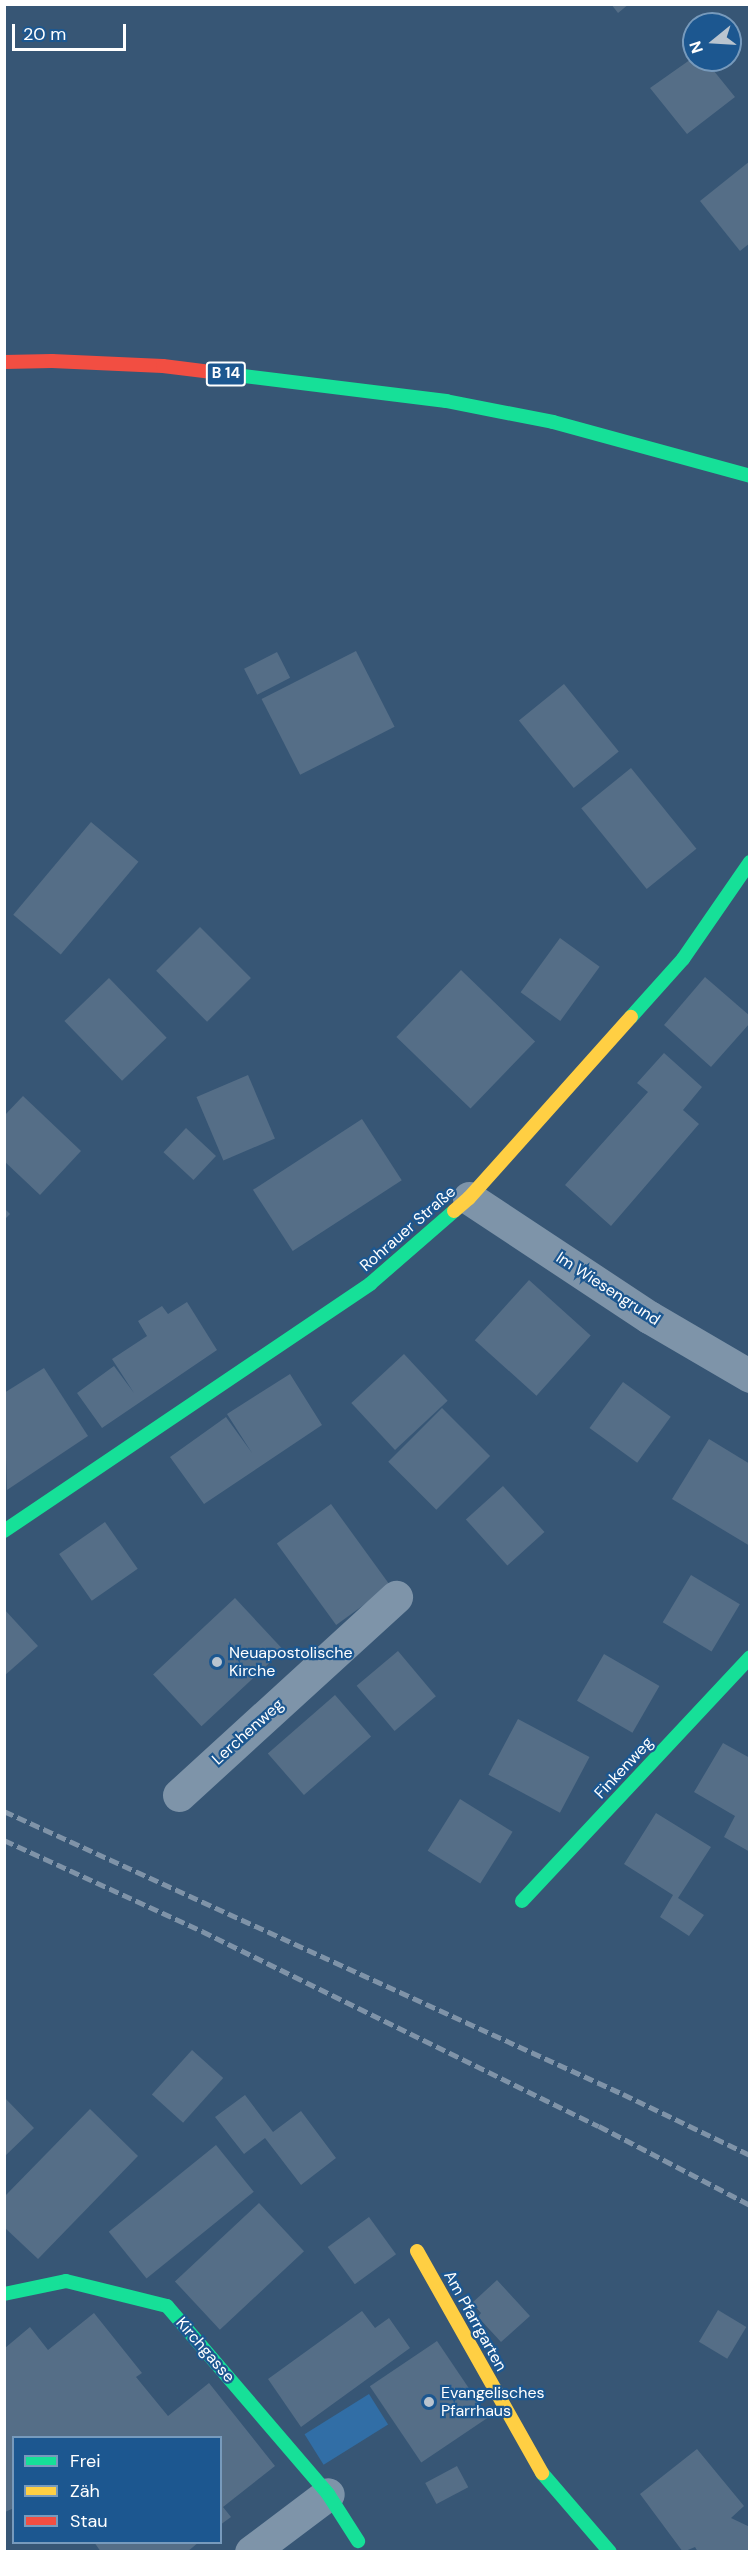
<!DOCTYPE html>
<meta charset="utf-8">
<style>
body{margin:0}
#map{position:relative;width:754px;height:2556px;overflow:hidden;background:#375675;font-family:"DM Sans",sans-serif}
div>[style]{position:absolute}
.green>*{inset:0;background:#316ea6;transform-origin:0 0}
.building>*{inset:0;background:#556e87;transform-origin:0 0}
.street>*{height:33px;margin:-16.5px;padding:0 16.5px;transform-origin:16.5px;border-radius:16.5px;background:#7e94a9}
.fast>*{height:14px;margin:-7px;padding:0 7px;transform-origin:7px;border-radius:7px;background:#16e098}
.slow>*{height:14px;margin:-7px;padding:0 7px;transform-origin:7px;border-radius:7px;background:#ffcf43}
.jam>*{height:14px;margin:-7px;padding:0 7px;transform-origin:7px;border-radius:7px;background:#f24e42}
.rail>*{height:4.5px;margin-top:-2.25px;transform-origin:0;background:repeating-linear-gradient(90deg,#7f93a8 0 10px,transparent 0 14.5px)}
.dots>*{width:16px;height:16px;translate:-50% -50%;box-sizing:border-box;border:3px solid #1c5790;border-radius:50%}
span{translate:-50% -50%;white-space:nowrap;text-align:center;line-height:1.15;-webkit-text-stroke:4.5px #1c5790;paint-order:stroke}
.shield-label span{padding:2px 4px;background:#1c5790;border:2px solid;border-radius:4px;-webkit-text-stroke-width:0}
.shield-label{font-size:15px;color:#fff;font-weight:700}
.street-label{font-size:16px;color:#fff}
.poi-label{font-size:16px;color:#fff}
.left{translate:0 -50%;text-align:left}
.frame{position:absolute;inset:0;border:6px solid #fff;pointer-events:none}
.legend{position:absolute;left:12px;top:2436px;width:210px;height:108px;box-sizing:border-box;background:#1c5790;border:2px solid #779abc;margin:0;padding:8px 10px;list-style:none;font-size:18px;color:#fff}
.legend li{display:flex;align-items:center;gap:12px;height:30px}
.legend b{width:30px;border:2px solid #779abc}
.north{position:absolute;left:682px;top:12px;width:60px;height:60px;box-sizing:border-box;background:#1c5790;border:2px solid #779abc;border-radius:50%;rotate:252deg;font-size:16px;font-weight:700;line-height:24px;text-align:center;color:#fff}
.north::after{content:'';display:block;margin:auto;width:21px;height:27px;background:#b9c4cf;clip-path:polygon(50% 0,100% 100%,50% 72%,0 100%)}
.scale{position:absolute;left:12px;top:24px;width:114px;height:27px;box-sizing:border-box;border:3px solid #fff;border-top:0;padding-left:8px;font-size:18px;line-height:21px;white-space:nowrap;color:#fff;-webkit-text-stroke:4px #1c5790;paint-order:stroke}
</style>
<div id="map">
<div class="green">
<div style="left:369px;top:2394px;width:36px;height:76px;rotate:58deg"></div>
</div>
<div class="building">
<div style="clip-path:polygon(611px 4px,629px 4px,618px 13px)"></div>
<div style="clip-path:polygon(694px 57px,694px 60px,705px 60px,735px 97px,687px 134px,650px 88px)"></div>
<div style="clip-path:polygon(750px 161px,750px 243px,740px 251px,700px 201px)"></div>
<div style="left:356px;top:651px;width:85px;height:106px;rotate:63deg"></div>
<div style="left:277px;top:652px;width:29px;height:37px;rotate:63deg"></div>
<div style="left:564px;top:684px;width:87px;height:58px;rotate:51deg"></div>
<div style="left:631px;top:768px;width:104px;height:64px;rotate:51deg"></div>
<div style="left:91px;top:822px;width:62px;height:121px;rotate:40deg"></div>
<div style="left:200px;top:927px;width:72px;height:62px;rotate:45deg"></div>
<div style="left:560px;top:938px;width:49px;height:67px;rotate:36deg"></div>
<div style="left:461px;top:970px;width:103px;height:93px;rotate:44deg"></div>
<div style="clip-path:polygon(705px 977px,750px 1016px,750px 1023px,711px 1067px,664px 1025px)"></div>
<div style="left:109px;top:978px;width:83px;height:62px;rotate:46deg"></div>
<div style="clip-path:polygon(664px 1053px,702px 1087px,683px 1110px,699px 1124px,611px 1226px,565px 1185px,648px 1092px,637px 1083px)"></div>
<div style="left:248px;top:1075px;width:69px;height:56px;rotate:67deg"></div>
<div style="clip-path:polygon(23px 1096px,81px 1151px,40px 1195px,4px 1161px,4px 1116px)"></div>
<div style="left:362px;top:1119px;width:73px;height:130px;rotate:57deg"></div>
<div style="left:186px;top:1128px;width:41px;height:33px;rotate:43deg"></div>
<div style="clip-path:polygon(4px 1208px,10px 1214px,4px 1220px)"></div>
<div style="left:529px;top:1280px;width:83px;height:81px;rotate:42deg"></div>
<div style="clip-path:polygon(187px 1302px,217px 1350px,102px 1428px,77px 1393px,114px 1366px,134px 1393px,112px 1359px,147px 1336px,138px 1321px,162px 1306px,168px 1314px)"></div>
<div style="left:404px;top:1354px;width:64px;height:72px;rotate:47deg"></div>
<div style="clip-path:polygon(44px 1368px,88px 1436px,7px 1490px,4px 1393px)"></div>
<div style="clip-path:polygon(290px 1374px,322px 1425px,204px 1504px,170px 1457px,226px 1417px,252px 1453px,227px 1414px)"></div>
<div style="left:623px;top:1382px;width:59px;height:57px;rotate:36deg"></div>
<div style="left:442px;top:1408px;width:68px;height:76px;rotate:45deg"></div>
<div style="clip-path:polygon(709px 1439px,750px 1464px,750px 1546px,672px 1499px)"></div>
<div style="left:503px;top:1486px;width:62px;height:50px;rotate:48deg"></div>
<div style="left:331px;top:1504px;width:101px;height:67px;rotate:54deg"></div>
<div style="left:105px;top:1522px;width:57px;height:56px;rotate:55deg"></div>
<div style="left:691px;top:1575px;width:57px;height:55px;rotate:31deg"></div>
<div style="left:235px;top:1598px;width:71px;height:112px;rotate:47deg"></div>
<div style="clip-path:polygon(4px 1609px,38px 1646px,4px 1676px)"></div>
<div style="left:398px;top:1651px;width:59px;height:54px;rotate:50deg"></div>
<div style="left:604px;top:1654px;width:64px;height:54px;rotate:30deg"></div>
<div style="left:335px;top:1695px;width:55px;height:89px;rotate:49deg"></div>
<div style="left:518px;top:1719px;width:81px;height:63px;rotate:28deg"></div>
<div style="clip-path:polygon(723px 1743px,750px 1758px,750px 1852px,724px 1837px,735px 1816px,694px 1792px)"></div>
<div style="left:460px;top:1799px;width:62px;height:61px;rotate:32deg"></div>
<div style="clip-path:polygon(656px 1813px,711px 1847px,678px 1898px,704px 1915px,689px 1936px,660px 1917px,673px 1895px,624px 1864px)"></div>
<div style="left:192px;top:2050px;width:42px;height:60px;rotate:42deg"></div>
<div style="clip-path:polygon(245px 2095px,273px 2132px,301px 2111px,336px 2158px,301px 2185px,265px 2138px,244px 2154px,215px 2117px)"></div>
<div style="clip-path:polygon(4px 2097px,34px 2128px,4px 2157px)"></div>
<div style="clip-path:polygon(90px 2109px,138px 2156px,38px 2259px,4px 2227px,4px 2197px)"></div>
<div style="left:216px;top:2145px;width:60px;height:138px;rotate:51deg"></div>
<div style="left:259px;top:2203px;width:66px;height:115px;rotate:47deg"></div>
<div style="left:369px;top:2217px;width:46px;height:51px;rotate:54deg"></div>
<div style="clip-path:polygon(497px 2280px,530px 2316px,501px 2342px,478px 2317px,481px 2313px,472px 2303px)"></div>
<div style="left:718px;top:2310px;width:33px;height:37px;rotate:31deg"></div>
<div style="clip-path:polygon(362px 2311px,375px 2328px,389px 2318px,410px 2348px,301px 2427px,268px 2379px)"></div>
<div style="clip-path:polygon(94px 2313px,142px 2373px,136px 2377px,168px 2416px,209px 2383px,275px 2466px,223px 2507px,231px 2517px,220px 2525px,220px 2438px,14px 2438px,14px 2508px,5px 2512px,5px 2348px,30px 2327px,48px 2350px)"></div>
<div style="left:437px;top:2341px;width:92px;height:81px;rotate:56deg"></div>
<div style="clip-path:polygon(697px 2449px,744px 2506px,731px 2518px,750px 2527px,750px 2552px,698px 2552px,695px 2547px,683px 2552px,640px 2494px)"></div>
<div style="left:457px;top:2466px;width:24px;height:36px;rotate:62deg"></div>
<div style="clip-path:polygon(94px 2542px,199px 2542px,187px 2552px,101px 2552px)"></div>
</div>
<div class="street">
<div style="left:469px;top:1198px;width:216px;rotate:33.5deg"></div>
<div style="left:649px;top:1317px;width:117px;rotate:30.3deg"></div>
<div style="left:179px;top:1795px;width:294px;rotate:-42.4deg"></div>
<div style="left:251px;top:2552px;width:96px;rotate:-37deg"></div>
</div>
<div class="fast">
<div style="left:227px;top:374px;width:221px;rotate:7deg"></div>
<div style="left:446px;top:401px;width:109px;rotate:11.1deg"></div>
<div style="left:553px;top:422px;width:204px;rotate:15.3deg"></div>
<div style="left:631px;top:1017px;width:78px;rotate:-48.1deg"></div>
<div style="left:683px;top:959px;width:118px;rotate:-55.4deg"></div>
<div style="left:4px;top:1531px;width:442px;rotate:-34deg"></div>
<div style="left:370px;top:1284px;width:111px;rotate:-41deg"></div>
<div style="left:522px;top:1901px;width:334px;rotate:-46.9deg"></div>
<div style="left:4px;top:2294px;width:63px;rotate:-11.8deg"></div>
<div style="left:66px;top:2281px;width:104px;rotate:13.9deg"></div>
<div style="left:167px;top:2306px;width:248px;rotate:49.4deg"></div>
<div style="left:328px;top:2494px;width:56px;rotate:57.4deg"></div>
<div style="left:542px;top:2473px;width:104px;rotate:49.3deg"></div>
</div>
<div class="slow">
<div style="left:454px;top:1211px;width:20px;rotate:-41deg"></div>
<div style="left:469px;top:1198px;width:243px;rotate:-48.2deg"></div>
<div style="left:417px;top:2251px;width:255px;rotate:60.6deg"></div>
</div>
<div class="jam">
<div style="left:4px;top:362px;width:48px;rotate:-1.2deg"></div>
<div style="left:52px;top:361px;width:111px;rotate:2.6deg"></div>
<div style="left:163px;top:366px;width:64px;rotate:7.1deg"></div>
</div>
<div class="rail">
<div style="left:4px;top:1811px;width:681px;rotate:24.57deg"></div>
<div style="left:623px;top:2094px;width:141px;rotate:25.7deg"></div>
<div style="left:4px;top:1840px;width:218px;rotate:24.7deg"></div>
<div style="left:202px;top:1931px;width:442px;rotate:26.2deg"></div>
<div style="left:599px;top:2126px;width:170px;rotate:27.6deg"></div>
</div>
<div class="dots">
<div style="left:217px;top:1662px;background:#b9c4cf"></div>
<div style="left:429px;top:2402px;background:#b9c4cf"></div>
</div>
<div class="shield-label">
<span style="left:226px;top:374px">B 14</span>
</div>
<div class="street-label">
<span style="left:408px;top:1229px;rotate:-41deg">Rohrauer Straße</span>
<span style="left:608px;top:1289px;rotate:33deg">Im Wiesengrund</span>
<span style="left:248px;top:1732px;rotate:-42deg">Lerchenweg</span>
<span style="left:624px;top:1768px;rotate:-47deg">Finkenweg</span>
<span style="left:475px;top:2321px;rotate:61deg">Am Pfarrgarten</span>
<span style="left:205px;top:2350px;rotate:49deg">Kirchgasse</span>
</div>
<div class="poi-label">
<span class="left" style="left:229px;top:1662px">Neuapostolische<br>Kirche</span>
<span class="left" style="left:441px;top:2402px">Evangelisches<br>Pfarrhaus</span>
</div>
<div class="frame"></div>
<ul class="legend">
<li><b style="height:8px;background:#16e098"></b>Frei</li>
<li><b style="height:8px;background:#ffcf43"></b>Zäh</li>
<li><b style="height:8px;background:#f24e42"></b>Stau</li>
</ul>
<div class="north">N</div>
<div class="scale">20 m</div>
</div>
